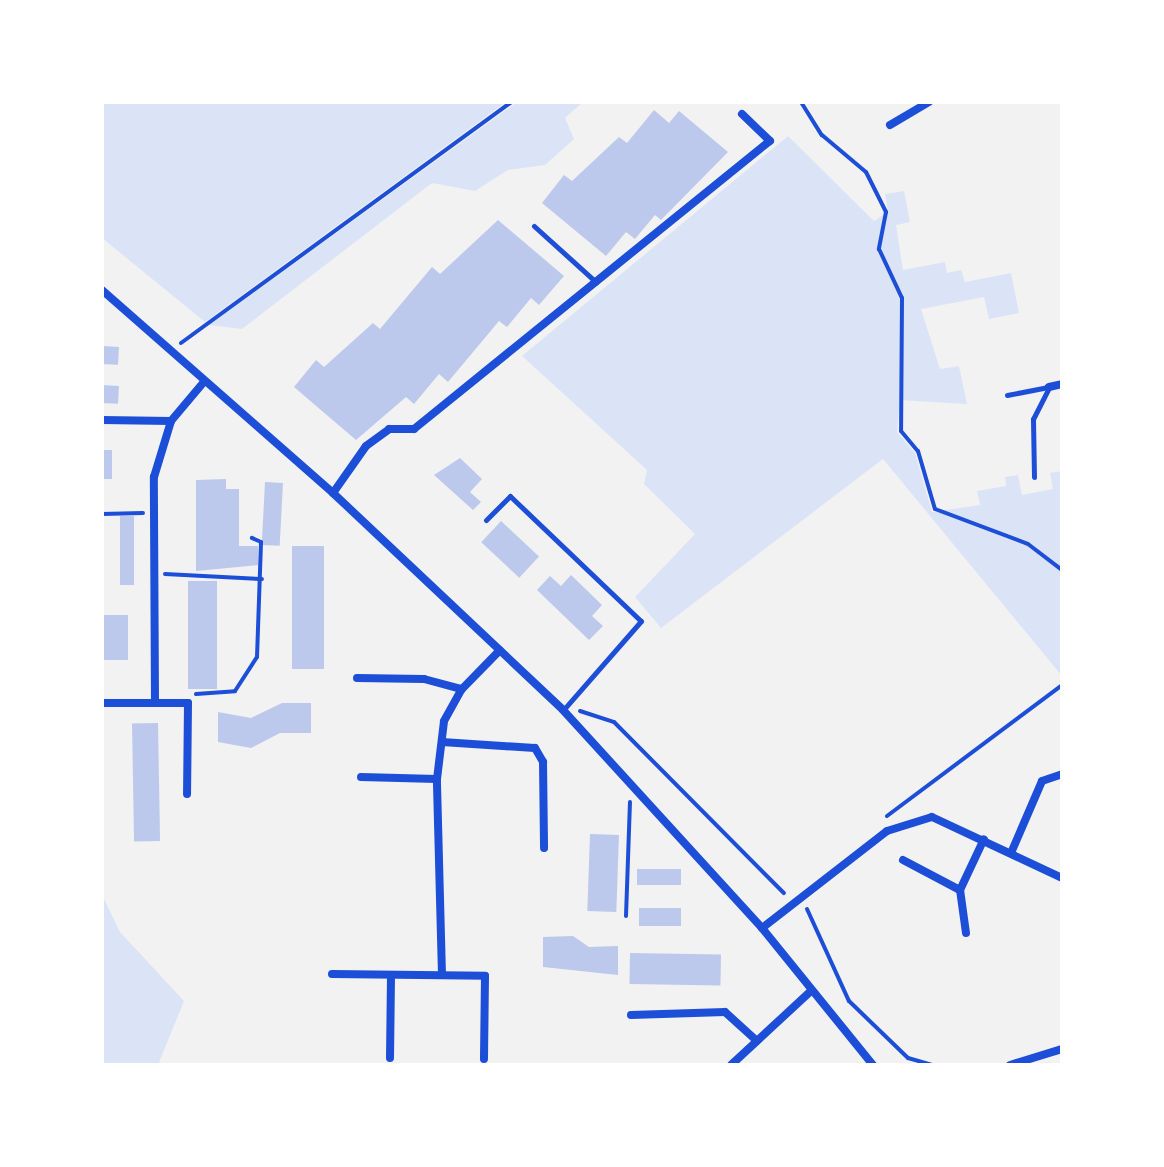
<!DOCTYPE html>
<style>
body{margin:0}
#map{position:relative;width:1164px;height:1167px;overflow:hidden;background:#f2f2f2;font-family:"Asap Condensed",sans-serif}
div>[style]{position:absolute}
.green>*{inset:0;background:#dbe4f7}
.building>*{inset:0;background:#bdc9ec;transform-origin:0 0}
.path>*{height:4px;margin:-2px;padding:0 2px;transform-origin:2px;border-radius:2px;background:#1d4ed8}
.service>*{height:5px;margin:-2.5px;padding:0 2.5px;transform-origin:2.5px;border-radius:2.5px;background:#1d4ed8}
.minor>*{height:8px;margin:-4px;padding:0 4px;transform-origin:4px;border-radius:4px;background:#1d4ed8}
span{translate:-50% -50%;white-space:nowrap;text-align:center;line-height:1.15;-webkit-text-stroke:6px #fff;paint-order:stroke}
.frame{position:absolute;inset:0;border:104px solid #fff;pointer-events:none}
</style>
<div id="map">
<div class="green">
<div style="clip-path:polygon(102px 102px,506px 102px,205px 322px,102px 238px)"></div>
<div style="clip-path:polygon(517px 102px,583px 102px,565px 118px,574px 139px,545px 165px,508px 170px,475px 191px,432px 183px,242px 329px,209px 325px)"></div>
<div style="clip-path:polygon(788px 136px,874px 221px,888px 212px,885px 194px,904px 191px,910px 222px,896px 225px,903px 270px,945px 262px,947px 273px,961px 270px,965px 282px,1011px 273px,1019px 313px,989px 319px,984px 297px,921px 309px,940px 369px,959px 366px,967px 404px,900px 400px,897px 432px,915px 453px,932px 512px,980px 505px,977px 491px,1006px 486px,1005px 477px,1018px 475px,1022px 495px,1053px 489px,1050px 473px,1062px 471px,1062px 676px,883px 459px,661px 628px,635px 597px,695px 534px,644px 484px,647px 470px,522px 356px)"></div>
<div style="clip-path:polygon(102px 895px,120px 932px,184px 1001px,158px 1065px,102px 1065px)"></div>
</div>
<div class="building">
<div style="clip-path:polygon(654px 110px,669px 123px,679px 111px,728px 152px,661px 220px,655px 215px,635px 239px,626px 232px,606px 256px,542px 203px,564px 175px,572px 181px,619px 137px,627px 143px)"></div>
<div style="clip-path:polygon(498px 220px,564px 276px,539px 305px,531px 298px,507px 327px,499px 321px,448px 382px,439px 374px,414px 404px,406px 397px,356px 440px,294px 387px,316px 360px,324px 367px,373px 323px,380px 329px,432px 267px,440px 274px)"></div>
<div style="left:102px;top:346px;width:17px;height:18px;rotate:3deg"></div>
<div style="left:102px;top:385px;width:17px;height:18px;rotate:3deg"></div>
<div style="left:102px;top:450px;width:10px;height:29px"></div>
<div style="clip-path:polygon(460px 458px,482px 479px,470px 492px,481px 502px,473px 510px,434px 475px)"></div>
<div style="clip-path:polygon(226px 479px,226px 489px,239px 489px,239px 546px,258px 546px,258px 565px,196px 571px,196px 480px)"></div>
<div style="left:265px;top:482px;width:18px;height:63px;rotate:3deg"></div>
<div style="left:120px;top:516px;width:14px;height:69px"></div>
<div style="left:501px;top:521px;width:52px;height:29px;rotate:43deg"></div>
<div style="left:292px;top:546px;width:32px;height:123px"></div>
<div style="clip-path:polygon(571px 575px,602px 605px,592px 616px,603px 626px,589px 640px,537px 590px,550px 576px,561px 586px)"></div>
<div style="left:188px;top:581px;width:29px;height:108px"></div>
<div style="left:102px;top:615px;width:26px;height:45px"></div>
<div style="clip-path:polygon(282px 703px,311px 703px,311px 733px,280px 733px,251px 748px,218px 742px,218px 712px,251px 718px)"></div>
<div style="left:158px;top:723px;width:118px;height:26px;rotate:89deg"></div>
<div style="left:590px;top:834px;width:29px;height:77px;rotate:2deg"></div>
<div style="left:637px;top:869px;width:44px;height:16px"></div>
<div style="left:639px;top:908px;width:42px;height:18px"></div>
<div style="clip-path:polygon(573px 936px,589px 947px,618px 946px,618px 975px,543px 967px,543px 937px)"></div>
<div style="left:630px;top:953px;width:91px;height:31px;rotate:1deg"></div>
</div>
<div class="path">
<div style="left:801px;top:102px;width:39px;rotate:58deg"></div>
<div style="left:822px;top:135px;width:57px;rotate:40.1deg"></div>
<div style="left:866px;top:172px;width:45px;rotate:63.4deg"></div>
<div style="left:886px;top:212px;width:38px;rotate:101deg"></div>
<div style="left:879px;top:249px;width:54px;rotate:64.9deg"></div>
<div style="left:902px;top:298px;width:133px;rotate:90.4deg"></div>
<div style="left:901px;top:431px;width:26px;rotate:50deg"></div>
<div style="left:918px;top:451px;width:60px;rotate:73.7deg"></div>
<div style="left:935px;top:509px;width:99px;rotate:20.6deg"></div>
<div style="left:1028px;top:544px;width:43px;rotate:37.4deg"></div>
<div style="left:181px;top:343px;width:409px;rotate:-36.1deg"></div>
<div style="left:102px;top:514px;width:41px;rotate:-1.4deg"></div>
<div style="left:165px;top:574px;width:97px;rotate:3deg"></div>
<div style="left:196px;top:694px;width:39px;rotate:-4deg"></div>
<div style="left:235px;top:691px;width:40px;rotate:-57.1deg"></div>
<div style="left:257px;top:657px;width:115px;rotate:-88deg"></div>
<div style="left:261px;top:542px;width:10px;rotate:-156deg"></div>
<div style="left:580px;top:711px;width:36px;rotate:18deg"></div>
<div style="left:614px;top:722px;width:241px;rotate:45.2deg"></div>
<div style="left:887px;top:816px;width:219px;rotate:-36.8deg"></div>
<div style="left:807px;top:909px;width:101px;rotate:65.5deg"></div>
<div style="left:849px;top:1001px;width:82px;rotate:44deg"></div>
<div style="left:908px;top:1058px;width:25px;rotate:16deg"></div>
<div style="left:626px;top:916px;width:114px;rotate:-88deg"></div>
</div>
<div class="service">
<div style="left:534px;top:226px;width:84px;rotate:42.1deg"></div>
<div style="left:1007px;top:395px;width:42px;rotate:-11deg"></div>
<div style="left:1034px;top:477px;width:58px;rotate:-91deg"></div>
<div style="left:1033px;top:419px;width:36px;rotate:-63deg"></div>
<div style="left:486px;top:520px;width:34px;rotate:-45deg"></div>
<div style="left:510px;top:496px;width:181px;rotate:43.7deg"></div>
<div style="left:641px;top:621px;width:118px;rotate:131.2deg"></div>
</div>
<div class="minor">
<div style="left:890px;top:125px;width:45px;rotate:-30.5deg"></div>
<div style="left:102px;top:290px;width:308px;rotate:41.3deg"></div>
<div style="left:333px;top:493px;width:316px;rotate:43.3deg"></div>
<div style="left:563px;top:710px;width:295px;rotate:47.6deg"></div>
<div style="left:762px;top:928px;width:176px;rotate:51deg"></div>
<div style="left:1049px;top:387px;width:13px;rotate:-13deg"></div>
<div style="left:102px;top:420px;width:69px;rotate:0.8deg"></div>
<div style="left:333px;top:493px;width:57px;rotate:-54.9deg"></div>
<div style="left:366px;top:446px;width:29px;rotate:-36deg"></div>
<div style="left:389px;top:429px;width:25px"></div>
<div style="left:414px;top:429px;width:458px;rotate:-39deg"></div>
<div style="left:770px;top:141px;width:39px;rotate:-136deg"></div>
<div style="left:357px;top:678px;width:67px;rotate:0.9deg"></div>
<div style="left:424px;top:679px;width:39px;rotate:15deg"></div>
<div style="left:155px;top:702px;width:225px;rotate:-90.3deg"></div>
<div style="left:154px;top:477px;width:59px;rotate:-73.1deg"></div>
<div style="left:171px;top:421px;width:50px;rotate:-49.9deg"></div>
<div style="left:102px;top:703px;width:86px"></div>
<div style="left:188px;top:703px;width:91px;rotate:90.6deg"></div>
<div style="left:442px;top:742px;width:93px;rotate:3.7deg"></div>
<div style="left:535px;top:748px;width:16px;rotate:60deg"></div>
<div style="left:543px;top:762px;width:86px;rotate:89.3deg"></div>
<div style="left:361px;top:777px;width:76px;rotate:1.5deg"></div>
<div style="left:1011px;top:853px;width:78px;rotate:-66.7deg"></div>
<div style="left:1042px;top:781px;width:21px;rotate:-19deg"></div>
<div style="left:903px;top:860px;width:64px;rotate:27.8deg"></div>
<div style="left:762px;top:928px;width:158px;rotate:-37.8deg"></div>
<div style="left:887px;top:831px;width:47px;rotate:-17.3deg"></div>
<div style="left:932px;top:817px;width:144px;rotate:25.1deg"></div>
<div style="left:966px;top:933px;width:43px;rotate:-97.9deg"></div>
<div style="left:960px;top:890px;width:56px;rotate:-64.8deg"></div>
<div style="left:332px;top:974px;width:153px;rotate:0.7deg"></div>
<div style="left:485px;top:976px;width:83px;rotate:90.7deg"></div>
<div style="left:442px;top:975px;width:196px;rotate:-91.5deg"></div>
<div style="left:437px;top:779px;width:58px;rotate:-83.1deg"></div>
<div style="left:444px;top:721px;width:37px;rotate:-61deg"></div>
<div style="left:462px;top:689px;width:54px;rotate:-45.7deg"></div>
<div style="left:631px;top:1015px;width:94px;rotate:-1.8deg"></div>
<div style="left:725px;top:1012px;width:43px;rotate:42.2deg"></div>
<div style="left:390px;top:1058px;width:83px;rotate:-89.3deg"></div>
<div style="left:731px;top:1065px;width:110px;rotate:-42.8deg"></div>
<div style="left:1010px;top:1065px;width:54px;rotate:-17.1deg"></div>
</div>
<div class="frame"></div>
</div>
